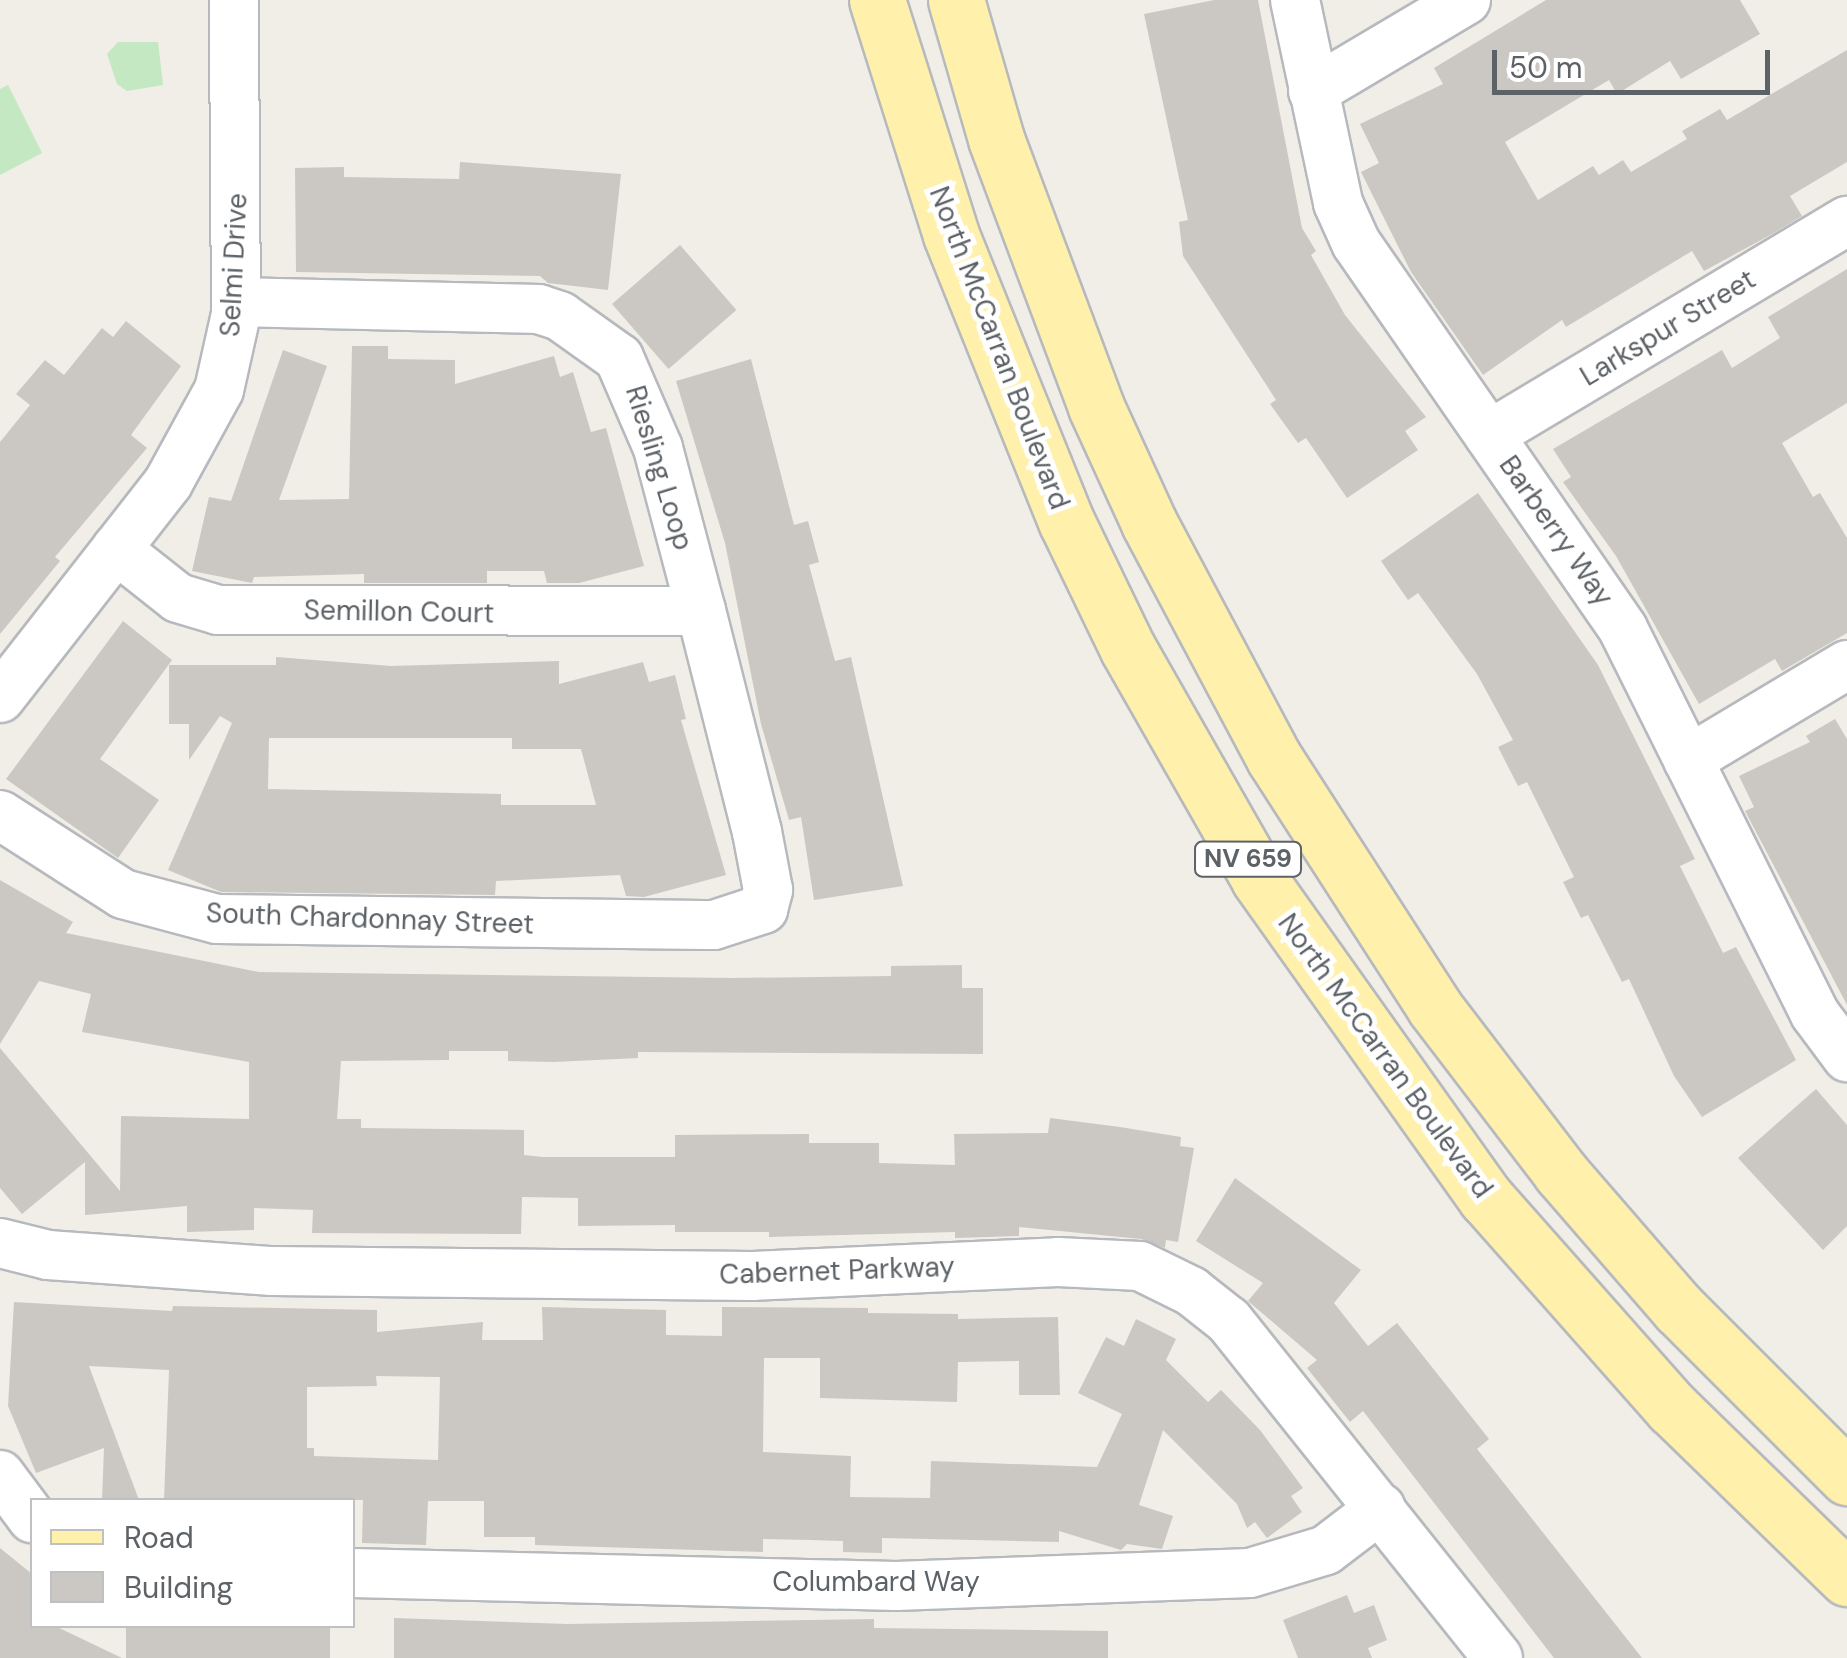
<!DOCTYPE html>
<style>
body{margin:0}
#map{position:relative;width:1847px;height:1658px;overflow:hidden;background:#f0eee6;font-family:"DM Sans",sans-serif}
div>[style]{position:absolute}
.green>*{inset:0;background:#c3e8c2}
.building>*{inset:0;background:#cbc8c3;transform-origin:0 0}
.roads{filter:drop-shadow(2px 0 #b6b9bd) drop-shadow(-2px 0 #b6b9bd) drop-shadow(0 2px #b6b9bd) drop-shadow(0 -2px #b6b9bd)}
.minor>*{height:48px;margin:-24px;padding:0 24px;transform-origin:24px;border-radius:24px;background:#fff}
.major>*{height:55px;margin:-27.5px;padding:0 27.5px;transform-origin:27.5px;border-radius:27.5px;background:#fff0ac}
span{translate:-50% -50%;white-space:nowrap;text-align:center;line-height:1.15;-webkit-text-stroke:10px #fff;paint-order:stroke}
.shield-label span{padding:2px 8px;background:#fff;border:2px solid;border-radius:8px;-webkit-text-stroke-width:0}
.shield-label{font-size:25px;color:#5d6267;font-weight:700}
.street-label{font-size:28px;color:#5d6267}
.legend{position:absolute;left:30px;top:1498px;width:325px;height:130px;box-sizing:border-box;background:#fff;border:2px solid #bec0c2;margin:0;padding:12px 18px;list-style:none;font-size:30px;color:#5d6267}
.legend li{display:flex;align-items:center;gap:20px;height:50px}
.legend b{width:50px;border:2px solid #bec0c2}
.scale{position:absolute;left:1492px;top:50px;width:278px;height:45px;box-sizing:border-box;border:5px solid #5d6267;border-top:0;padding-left:12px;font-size:30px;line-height:35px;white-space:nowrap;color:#5d6267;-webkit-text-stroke:8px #fff;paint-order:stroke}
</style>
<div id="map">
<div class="green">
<div style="clip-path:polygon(118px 42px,158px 42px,163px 85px,127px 91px,117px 84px,107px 54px)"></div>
<div style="clip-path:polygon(8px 85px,42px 153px,0 175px,0 89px)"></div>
</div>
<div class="building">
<div style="clip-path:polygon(1214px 0,1258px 0,1302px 228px,1316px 251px,1311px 255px,1345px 315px,1426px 417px,1405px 431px,1418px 450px,1347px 498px,1306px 438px,1298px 443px,1270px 404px,1276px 400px,1183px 256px,1179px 222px,1188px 220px,1144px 14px)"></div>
<div style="clip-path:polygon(1546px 0,1740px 0,1760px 34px,1681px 79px,1670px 61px,1617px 94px,1609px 80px,1505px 142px,1538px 200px,1593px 166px,1599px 175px,1623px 160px,1631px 172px,1687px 139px,1682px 131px,1720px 109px,1727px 120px,1847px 50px,1847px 162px,1790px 196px,1802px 216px,1772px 234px,1704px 271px,1692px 251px,1566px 327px,1562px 320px,1483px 375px,1411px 272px,1361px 172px,1379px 163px,1360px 124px,1443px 84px,1434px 68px)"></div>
<div style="clip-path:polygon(460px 162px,621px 174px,608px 290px,548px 283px,540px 276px,296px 272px,295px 168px,344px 167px,344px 177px,459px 179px)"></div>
<div style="left:680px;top:245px;width:86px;height:90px;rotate:49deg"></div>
<div style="clip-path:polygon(1847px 269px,1847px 403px,1782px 443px,1813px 497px,1820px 493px,1847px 538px,1847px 633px,1782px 671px,1775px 659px,1699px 704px,1616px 556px,1563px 482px,1571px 477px,1553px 449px,1722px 350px,1732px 368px,1780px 338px,1768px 317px)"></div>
<div style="clip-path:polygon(126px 321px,181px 366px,131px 435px,147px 448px,55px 557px,60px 561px,0 634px,0 442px,30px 405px,16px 394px,45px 360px,64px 375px,102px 328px,113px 337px)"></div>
<div style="clip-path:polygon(352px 346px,388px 346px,388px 359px,455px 360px,455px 384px,554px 356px,560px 377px,573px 372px,591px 432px,606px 428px,644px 566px,579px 583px,547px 583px,544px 571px,487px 571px,487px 583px,364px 583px,364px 574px,254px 577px,252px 583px,192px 571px,209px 497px,231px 501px,283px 350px,327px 366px,279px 500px,349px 499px)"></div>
<div style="clip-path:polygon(751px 359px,794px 525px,808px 521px,819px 562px,809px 565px,835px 661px,851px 657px,903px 886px,814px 900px,801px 817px,789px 820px,761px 724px,725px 543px,676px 381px)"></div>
<div style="clip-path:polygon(1478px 493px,1598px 665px,1695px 859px,1680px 866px,1723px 953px,1736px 947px,1796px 1060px,1702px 1117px,1674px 1076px,1629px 979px,1622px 982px,1588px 915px,1581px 918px,1563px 882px,1574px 877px,1527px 782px,1518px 786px,1498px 747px,1513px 740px,1477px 674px,1418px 593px,1408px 600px,1381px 561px)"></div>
<div style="clip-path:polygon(123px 621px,172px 660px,100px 759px,159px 800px,118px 858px,6px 779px)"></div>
<div style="clip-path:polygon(evenodd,276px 657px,391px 666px,559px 661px,559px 684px,643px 662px,649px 682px,675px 675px,686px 719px,681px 720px,726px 875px,644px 897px,626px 896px,620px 875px,496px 881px,495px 895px,221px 892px,168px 870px,232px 723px,220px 716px,189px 760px,189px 724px,169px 724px,169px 665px,276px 665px,276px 657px,269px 738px,512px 738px,512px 749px,581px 749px,596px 805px,501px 805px,501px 794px,268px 789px,269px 738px)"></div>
<div style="clip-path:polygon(1835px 719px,1847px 739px,1847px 1005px,1745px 811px,1754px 807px,1739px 776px,1810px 742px,1806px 736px)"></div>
<div style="clip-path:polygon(0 880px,73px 922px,66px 933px,259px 972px,733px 978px,891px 976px,891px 966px,962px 965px,962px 988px,983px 988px,983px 1054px,638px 1052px,638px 1058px,554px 1062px,508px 1061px,508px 1051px,449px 1051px,449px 1060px,341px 1061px,337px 1119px,361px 1119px,361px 1128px,524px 1130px,524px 1155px,543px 1157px,675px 1157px,675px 1135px,809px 1134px,809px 1143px,879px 1143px,879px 1163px,955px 1165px,954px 1134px,1048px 1133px,1050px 1118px,1120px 1127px,1181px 1137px,1180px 1146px,1194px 1148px,1178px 1242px,1166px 1240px,1165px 1248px,1141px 1239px,1019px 1227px,1019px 1236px,955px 1238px,955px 1232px,769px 1237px,769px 1232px,675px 1232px,675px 1225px,578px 1226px,578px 1198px,522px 1197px,521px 1234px,312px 1233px,313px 1210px,254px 1208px,254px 1230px,187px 1232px,187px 1206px,85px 1215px,85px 1162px,22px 1214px,0 1188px,0 1048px,120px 1191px,121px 1116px,249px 1119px,249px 1062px,82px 1032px,91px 994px,39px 981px,0 1044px)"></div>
<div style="clip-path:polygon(1816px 1089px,1847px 1125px,1847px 1226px,1823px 1250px,1738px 1158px)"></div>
<div style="clip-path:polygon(1235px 1178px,1361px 1270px,1334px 1303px,1368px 1346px,1397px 1323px,1489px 1439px,1477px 1449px,1642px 1658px,1554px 1658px,1363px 1411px,1350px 1422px,1307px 1368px,1317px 1360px,1248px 1301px,1263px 1283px,1196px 1241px)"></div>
<div style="clip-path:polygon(evenodd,14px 1302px,172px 1311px,173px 1306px,377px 1310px,377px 1332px,483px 1322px,482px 1340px,543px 1340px,542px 1307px,666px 1310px,666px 1335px,722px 1336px,722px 1307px,868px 1308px,868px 1313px,958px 1314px,958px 1319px,1058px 1317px,1060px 1395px,1019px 1395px,1019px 1361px,958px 1362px,957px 1402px,820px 1398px,820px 1358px,764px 1358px,763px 1452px,851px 1456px,850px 1497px,930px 1498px,931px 1461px,1097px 1467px,1122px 1414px,1078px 1393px,1106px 1337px,1124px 1346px,1136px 1319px,1176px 1339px,1166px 1360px,1208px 1402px,1221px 1390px,1260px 1430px,1303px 1488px,1291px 1496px,1302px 1512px,1267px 1538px,1255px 1522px,1247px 1528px,1237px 1504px,1163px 1430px,1139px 1505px,1173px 1516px,1162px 1549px,1127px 1544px,1121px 1550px,1059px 1531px,1059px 1542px,882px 1538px,882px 1553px,843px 1552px,843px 1541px,810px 1540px,763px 1539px,763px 1552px,535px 1545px,535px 1537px,484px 1537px,484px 1501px,428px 1501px,426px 1545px,362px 1543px,363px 1500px,164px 1500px,169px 1370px,89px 1366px,139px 1500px,102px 1500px,104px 1448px,36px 1473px,8px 1406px,14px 1302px,376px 1376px,440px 1377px,438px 1460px,314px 1456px,314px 1448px,307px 1448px,307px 1387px,377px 1386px,376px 1376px)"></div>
<div style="clip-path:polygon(0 1548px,32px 1574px,32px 1626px,55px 1626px,122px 1658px,0 1658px)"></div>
<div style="clip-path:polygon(1347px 1595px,1354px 1613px,1374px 1605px,1387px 1640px,1368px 1648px,1372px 1658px,1298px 1658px,1283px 1620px)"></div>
<div style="clip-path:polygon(394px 1618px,567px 1624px,874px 1619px,874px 1628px,1108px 1631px,1108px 1658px,394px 1658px)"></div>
<div style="left:126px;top:1626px;width:204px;height:32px"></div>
</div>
<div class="roads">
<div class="minor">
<div style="left:1295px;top:0;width:208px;rotate:78deg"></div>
<div style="left:1338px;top:203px;width:44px;rotate:65.8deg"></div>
<div style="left:1356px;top:243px;width:469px;rotate:55.3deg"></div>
<div style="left:1623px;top:629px;width:430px;rotate:63.5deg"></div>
<div style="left:1815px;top:1014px;width:54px;rotate:53.3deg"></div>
<div style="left:1313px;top:91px;width:178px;rotate:-30.7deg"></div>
<div style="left:1489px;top:435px;width:417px;rotate:-30.9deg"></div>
<div style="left:116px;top:549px;width:79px;rotate:38.3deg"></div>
<div style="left:178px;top:598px;width:42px;rotate:16.7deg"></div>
<div style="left:218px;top:610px;width:483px;rotate:0.1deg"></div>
<div style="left:0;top:698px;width:273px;rotate:-52deg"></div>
<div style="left:168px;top:483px;width:106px;rotate:-61.3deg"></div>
<div style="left:219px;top:390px;width:78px;rotate:-77.4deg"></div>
<div style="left:236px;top:314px;width:314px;rotate:-90.4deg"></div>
<div style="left:1688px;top:760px;width:185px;rotate:-30.9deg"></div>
<div style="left:0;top:815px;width:146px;rotate:32.7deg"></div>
<div style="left:123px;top:894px;width:97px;rotate:14.9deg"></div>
<div style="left:217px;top:919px;width:497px;rotate:0.7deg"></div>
<div style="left:714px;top:925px;width:52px;rotate:-18.1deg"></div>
<div style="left:763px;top:909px;width:20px;rotate:-75deg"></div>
<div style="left:768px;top:890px;width:59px;rotate:-100.7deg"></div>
<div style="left:757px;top:832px;width:228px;rotate:-104.2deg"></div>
<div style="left:701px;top:611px;width:169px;rotate:-104.8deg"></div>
<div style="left:658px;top:448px;width:98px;rotate:-113.4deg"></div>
<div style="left:619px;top:358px;width:72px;rotate:-144.6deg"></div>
<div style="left:560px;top:316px;width:23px;rotate:-162deg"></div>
<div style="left:538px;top:309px;width:302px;rotate:-178.7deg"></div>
<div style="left:0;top:1243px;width:49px;rotate:14deg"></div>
<div style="left:48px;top:1255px;width:225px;rotate:4.1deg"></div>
<div style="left:272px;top:1271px;width:480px;rotate:0.6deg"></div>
<div style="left:752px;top:1276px;width:306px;rotate:-2.6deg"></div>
<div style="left:1058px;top:1262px;width:82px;rotate:2.8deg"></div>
<div style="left:1140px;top:1266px;width:57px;rotate:26.1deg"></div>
<div style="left:1191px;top:1291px;width:48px;rotate:38.3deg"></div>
<div style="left:1229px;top:1321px;width:431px;rotate:51.4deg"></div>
<div style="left:0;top:1475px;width:54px;rotate:53.3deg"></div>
<div style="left:352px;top:1573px;width:544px;rotate:1.37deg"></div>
<div style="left:896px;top:1586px;width:354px;rotate:-2.1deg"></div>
<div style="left:1250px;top:1573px;width:79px;rotate:-16.8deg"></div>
<div style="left:1326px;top:1550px;width:69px;rotate:-37.4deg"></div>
</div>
<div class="major">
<div style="left:877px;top:0;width:246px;rotate:72.5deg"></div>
<div style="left:951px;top:235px;width:310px;rotate:68.1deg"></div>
<div style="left:1067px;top:523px;width:140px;rotate:64.2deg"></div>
<div style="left:1128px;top:649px;width:265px;rotate:60.3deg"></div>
<div style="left:1259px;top:879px;width:392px;rotate:54.6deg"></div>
<div style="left:1486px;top:1198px;width:281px;rotate:48.5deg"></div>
<div style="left:1672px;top:1408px;width:244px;rotate:44.2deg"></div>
<div style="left:956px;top:0;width:145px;rotate:73.9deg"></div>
<div style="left:996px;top:139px;width:286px;rotate:69.5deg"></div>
<div style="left:1096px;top:407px;width:128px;rotate:65.4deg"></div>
<div style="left:1149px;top:523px;width:266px;rotate:62deg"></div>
<div style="left:1274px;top:758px;width:297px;rotate:57.2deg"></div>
<div style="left:1435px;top:1008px;width:208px;rotate:52.6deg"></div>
<div style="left:1561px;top:1173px;width:180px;rotate:49.1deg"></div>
<div style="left:1679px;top:1309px;width:238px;rotate:45deg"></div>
</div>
</div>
<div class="shield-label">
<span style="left:1248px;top:859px">NV 659</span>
</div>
<div class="street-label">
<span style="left:234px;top:265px;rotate:-87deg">Selmi Drive</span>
<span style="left:1668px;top:328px;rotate:-31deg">Larkspur Street</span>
<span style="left:999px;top:348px;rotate:69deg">North McCarran Boulevard</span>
<span style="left:659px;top:468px;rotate:73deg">Riesling Loop</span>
<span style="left:1556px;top:531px;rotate:55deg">Barberry Way</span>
<span style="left:399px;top:612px;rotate:1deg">Semillon Court</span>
<span style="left:370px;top:919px;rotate:2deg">South Chardonnay Street</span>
<span style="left:1385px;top:1056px;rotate:54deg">North McCarran Boulevard</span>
<span style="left:837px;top:1271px;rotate:-2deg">Cabernet Parkway</span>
<span style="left:876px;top:1582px">Columbard Way</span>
</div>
<ul class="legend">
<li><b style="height:12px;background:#fff0ac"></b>Road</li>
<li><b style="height:28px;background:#cbc8c3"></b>Building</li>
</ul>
<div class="scale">50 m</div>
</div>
